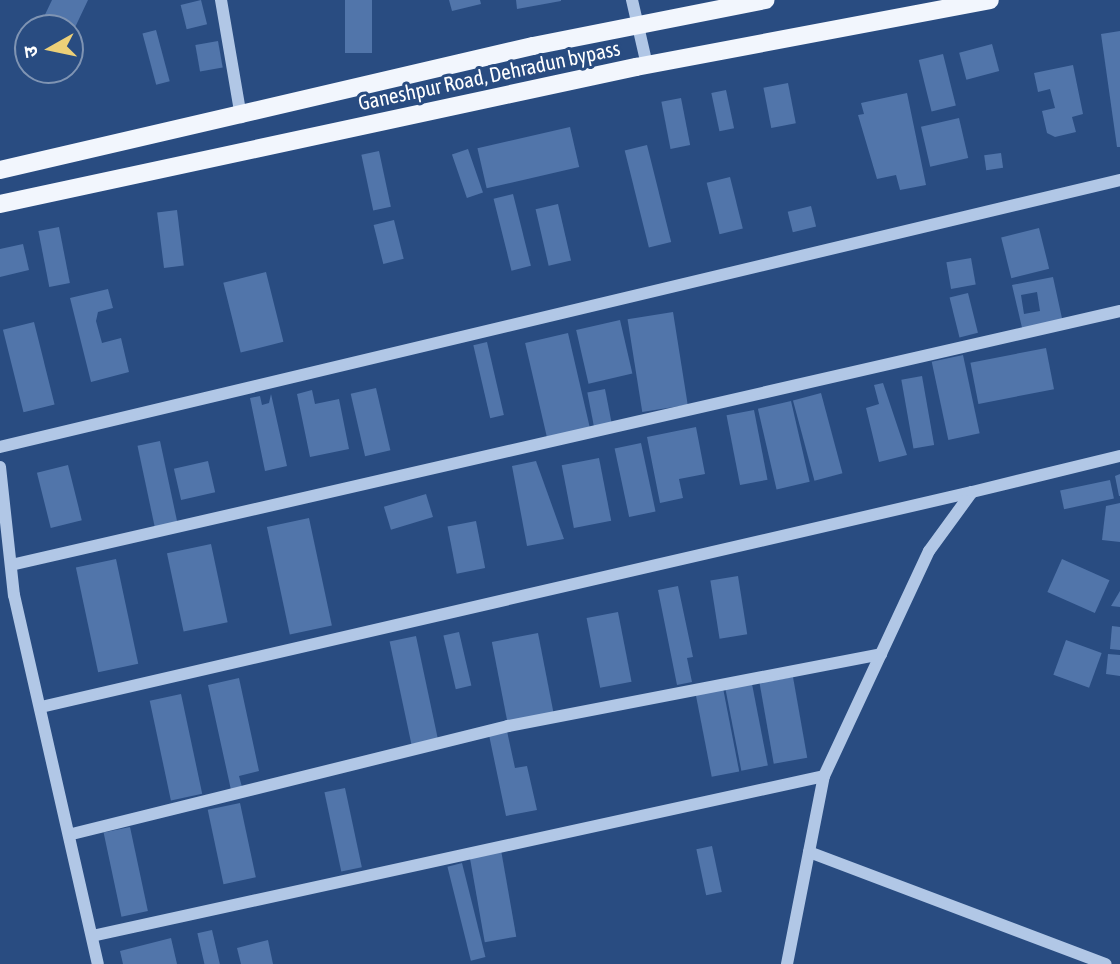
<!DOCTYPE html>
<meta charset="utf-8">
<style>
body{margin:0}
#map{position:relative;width:1120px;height:964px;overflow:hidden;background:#294c81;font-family:"Asap Condensed","Noto Sans Devanagari",sans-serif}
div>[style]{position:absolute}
.building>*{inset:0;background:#5175aa;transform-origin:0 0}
.minor>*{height:12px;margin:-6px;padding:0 6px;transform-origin:6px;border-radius:6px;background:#b1c7e6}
.major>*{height:18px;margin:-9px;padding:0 9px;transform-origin:9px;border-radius:9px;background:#f2f6fd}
span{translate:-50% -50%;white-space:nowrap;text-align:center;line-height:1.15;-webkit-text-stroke:6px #294c81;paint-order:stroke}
.street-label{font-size:21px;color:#fff}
.north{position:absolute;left:14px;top:14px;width:70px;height:70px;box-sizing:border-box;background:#294c81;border:2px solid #7f94b3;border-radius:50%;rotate:261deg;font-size:19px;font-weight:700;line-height:28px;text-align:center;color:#fff}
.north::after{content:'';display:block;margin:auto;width:24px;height:32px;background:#edd078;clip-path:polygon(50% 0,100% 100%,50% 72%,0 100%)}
</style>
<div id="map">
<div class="building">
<div style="clip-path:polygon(52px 0,88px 0,70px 38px,70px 28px,41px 23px)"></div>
<div style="left:201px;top:0;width:25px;height:21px;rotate:76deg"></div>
<div style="left:345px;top:0;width:27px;height:53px"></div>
<div style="clip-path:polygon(449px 0,480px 0,481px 4px,452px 11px)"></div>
<div style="clip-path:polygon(516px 0,561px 0,561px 1px,517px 9px)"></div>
<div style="left:156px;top:30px;width:53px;height:14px;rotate:75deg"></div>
<div style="clip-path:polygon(1120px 31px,1120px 147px,1117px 147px,1101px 34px)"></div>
<div style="left:218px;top:41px;width:27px;height:23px;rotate:80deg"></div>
<div style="left:992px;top:44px;width:28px;height:34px;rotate:75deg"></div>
<div style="left:943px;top:54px;width:53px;height:25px;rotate:76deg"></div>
<div style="clip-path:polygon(1073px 65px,1083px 114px,1072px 117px,1076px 132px,1055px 137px,1047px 133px,1042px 111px,1055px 108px,1050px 89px,1038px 92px,1034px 73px)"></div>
<div style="left:788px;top:83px;width:41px;height:25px;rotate:79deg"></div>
<div style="left:726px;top:90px;width:39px;height:15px;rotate:78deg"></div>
<div style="clip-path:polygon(907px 93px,926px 185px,900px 190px,896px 175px,877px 179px,858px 115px,864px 114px,861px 103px)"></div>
<div style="left:681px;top:98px;width:48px;height:20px;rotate:79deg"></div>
<div style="left:959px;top:118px;width:41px;height:39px;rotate:77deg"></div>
<div style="left:570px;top:127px;width:41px;height:95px;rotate:77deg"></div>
<div style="left:647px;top:145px;width:100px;height:23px;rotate:76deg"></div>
<div style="left:468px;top:149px;width:46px;height:17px;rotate:71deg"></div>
<div style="left:379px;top:151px;width:57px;height:18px;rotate:78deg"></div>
<div style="left:1001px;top:153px;width:15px;height:17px;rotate:82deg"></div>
<div style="left:730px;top:177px;width:53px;height:24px;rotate:76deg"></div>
<div style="left:513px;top:194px;width:74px;height:20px;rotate:76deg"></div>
<div style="left:558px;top:204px;width:58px;height:23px;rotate:77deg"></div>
<div style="left:811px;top:206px;width:21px;height:24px;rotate:76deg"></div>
<div style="left:177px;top:210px;width:56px;height:20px;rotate:83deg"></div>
<div style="left:394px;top:220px;width:40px;height:21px;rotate:76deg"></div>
<div style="left:59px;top:227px;width:57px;height:21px;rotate:79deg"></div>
<div style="left:1039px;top:228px;width:42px;height:39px;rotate:76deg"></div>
<div style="clip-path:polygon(23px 244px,29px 270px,0 277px,0 249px)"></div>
<div style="left:971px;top:258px;width:27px;height:25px;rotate:80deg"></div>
<div style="left:266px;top:272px;width:72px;height:44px;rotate:76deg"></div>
<div style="clip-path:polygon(evenodd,1053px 277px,1063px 323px,1023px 332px,1012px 285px,1053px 277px,1037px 292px,1040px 311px,1024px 314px,1021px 295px,1037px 292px)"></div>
<div style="clip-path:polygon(108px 289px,113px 308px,98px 312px,96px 321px,102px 343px,121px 338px,129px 372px,91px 382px,70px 298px)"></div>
<div style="left:968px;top:293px;width:41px;height:19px;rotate:76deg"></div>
<div style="left:673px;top:312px;width:94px;height:46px;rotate:81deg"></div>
<div style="left:620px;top:320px;width:55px;height:45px;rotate:77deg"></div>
<div style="left:34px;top:322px;width:85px;height:32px;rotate:76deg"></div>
<div style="left:568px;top:333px;width:101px;height:44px;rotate:77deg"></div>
<div style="left:487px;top:342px;width:75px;height:14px;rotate:77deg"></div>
<div style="left:1046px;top:348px;width:42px;height:77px;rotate:79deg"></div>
<div style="left:963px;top:355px;width:80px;height:32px;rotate:78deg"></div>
<div style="left:922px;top:376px;width:70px;height:21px;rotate:80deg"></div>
<div style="clip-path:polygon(883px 383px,907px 455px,879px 462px,866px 408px,879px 404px,874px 385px)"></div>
<div style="left:376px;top:388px;width:64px;height:26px;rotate:77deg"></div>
<div style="left:605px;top:389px;width:38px;height:18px;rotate:79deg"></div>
<div style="clip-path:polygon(312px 390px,315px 404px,339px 399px,349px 449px,310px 457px,297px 394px)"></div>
<div style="left:821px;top:393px;width:83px;height:29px;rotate:75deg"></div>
<div style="clip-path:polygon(271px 394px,287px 466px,265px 471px,250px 398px,260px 396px,262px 405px,269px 403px)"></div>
<div style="left:791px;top:401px;width:83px;height:34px;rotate:77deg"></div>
<div style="left:754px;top:410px;width:71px;height:28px;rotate:79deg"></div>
<div style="clip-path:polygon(696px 427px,705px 474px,679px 479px,683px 498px,660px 503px,647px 437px)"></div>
<div style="left:160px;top:441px;width:87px;height:23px;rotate:78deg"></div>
<div style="left:641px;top:443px;width:70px;height:27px;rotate:78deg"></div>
<div style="left:599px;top:458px;width:64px;height:38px;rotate:79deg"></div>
<div style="left:208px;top:461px;width:32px;height:35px;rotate:77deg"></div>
<div style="clip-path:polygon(536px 461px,564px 539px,527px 546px,512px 466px)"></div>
<div style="left:68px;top:465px;width:57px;height:32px;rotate:76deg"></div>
<div style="clip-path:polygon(1120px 474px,1120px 496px,1119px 496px,1115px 476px)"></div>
<div style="left:1110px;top:480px;width:19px;height:51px;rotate:78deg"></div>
<div style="left:426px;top:494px;width:24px;height:44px;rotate:73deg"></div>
<div style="clip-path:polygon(1120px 503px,1120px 542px,1102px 540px,1106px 506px)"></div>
<div style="left:309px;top:518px;width:110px;height:43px;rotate:78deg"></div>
<div style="left:476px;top:521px;width:48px;height:29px;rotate:79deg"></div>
<div style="left:211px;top:544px;width:80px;height:45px;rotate:78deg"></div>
<div style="left:116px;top:559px;width:107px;height:41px;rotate:78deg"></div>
<div style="left:1062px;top:559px;width:52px;height:36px;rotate:24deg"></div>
<div style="left:738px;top:576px;width:59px;height:28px;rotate:81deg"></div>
<div style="clip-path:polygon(678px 586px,693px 657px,687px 658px,692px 682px,677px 685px,658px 590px)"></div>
<div style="clip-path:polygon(1120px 591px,1120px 607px,1111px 606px)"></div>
<div style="left:618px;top:612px;width:71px;height:32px;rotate:79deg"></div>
<div style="clip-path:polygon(1112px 626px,1120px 627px,1120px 650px,1110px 649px)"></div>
<div style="left:459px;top:632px;width:55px;height:16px;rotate:77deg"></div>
<div style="left:538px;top:633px;width:84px;height:47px;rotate:79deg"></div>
<div style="left:416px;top:636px;width:105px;height:27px;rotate:78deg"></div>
<div style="left:1066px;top:640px;width:38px;height:37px;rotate:20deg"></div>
<div style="clip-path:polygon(1108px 654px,1120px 655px,1120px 676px,1106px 674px)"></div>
<div style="left:793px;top:677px;width:82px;height:34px;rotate:80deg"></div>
<div style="clip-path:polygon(239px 678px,259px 771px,239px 776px,242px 787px,231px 790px,208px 685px)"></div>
<div style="left:752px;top:684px;width:83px;height:27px;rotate:79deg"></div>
<div style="left:723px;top:688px;width:85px;height:28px;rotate:79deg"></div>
<div style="left:181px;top:694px;width:102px;height:32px;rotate:78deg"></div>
<div style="clip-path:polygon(507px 731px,515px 768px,527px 766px,537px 810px,506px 816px,489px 735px)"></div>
<div style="left:345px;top:788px;width:81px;height:21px;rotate:78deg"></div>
<div style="left:240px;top:803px;width:76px;height:33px;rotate:78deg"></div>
<div style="left:130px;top:827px;width:86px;height:27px;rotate:78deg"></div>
<div style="left:712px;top:846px;width:47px;height:16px;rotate:78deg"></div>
<div style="left:501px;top:850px;width:88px;height:32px;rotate:80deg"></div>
<div style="left:462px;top:863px;width:97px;height:15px;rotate:76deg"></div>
<div style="left:212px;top:930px;width:35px;height:15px;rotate:77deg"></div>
<div style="clip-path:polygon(171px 938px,177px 964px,123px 964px,120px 951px)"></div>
<div style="clip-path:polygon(268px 940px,273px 964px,241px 964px,237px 948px)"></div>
</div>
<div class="minor">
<div style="left:221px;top:0;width:119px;rotate:80.3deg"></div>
<div style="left:632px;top:0;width:67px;rotate:77deg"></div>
<div style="left:0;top:447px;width:1151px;rotate:-13.41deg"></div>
<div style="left:0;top:467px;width:129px;rotate:83.8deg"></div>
<div style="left:14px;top:595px;width:378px;rotate:77.2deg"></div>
<div style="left:11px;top:565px;width:1138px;rotate:-12.9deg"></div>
<div style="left:41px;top:707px;width:956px;rotate:-13deg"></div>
<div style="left:72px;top:834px;width:449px;rotate:-13.9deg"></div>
<div style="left:508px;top:726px;width:380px;rotate:-10.9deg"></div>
<div style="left:809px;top:852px;width:317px;rotate:20.7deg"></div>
<div style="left:92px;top:936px;width:749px;rotate:-12.33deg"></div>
<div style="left:787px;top:964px;width:192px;rotate:-78.9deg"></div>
<div style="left:824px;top:776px;width:248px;rotate:-65deg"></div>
<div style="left:929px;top:551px;width:73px;rotate:-53.9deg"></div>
<div style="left:972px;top:492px;width:152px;rotate:-13.7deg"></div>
</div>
<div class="major">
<div style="left:0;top:170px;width:547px;rotate:-13.1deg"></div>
<div style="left:533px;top:46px;width:237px;rotate:-11.2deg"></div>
<div style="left:0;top:204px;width:651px;rotate:-12.16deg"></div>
<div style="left:636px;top:67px;width:360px;rotate:-10.7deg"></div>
</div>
<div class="street-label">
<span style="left:489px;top:75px;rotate:-12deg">Ganeshpur Road, Dehradun bypass</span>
</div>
<div class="north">उ</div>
</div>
